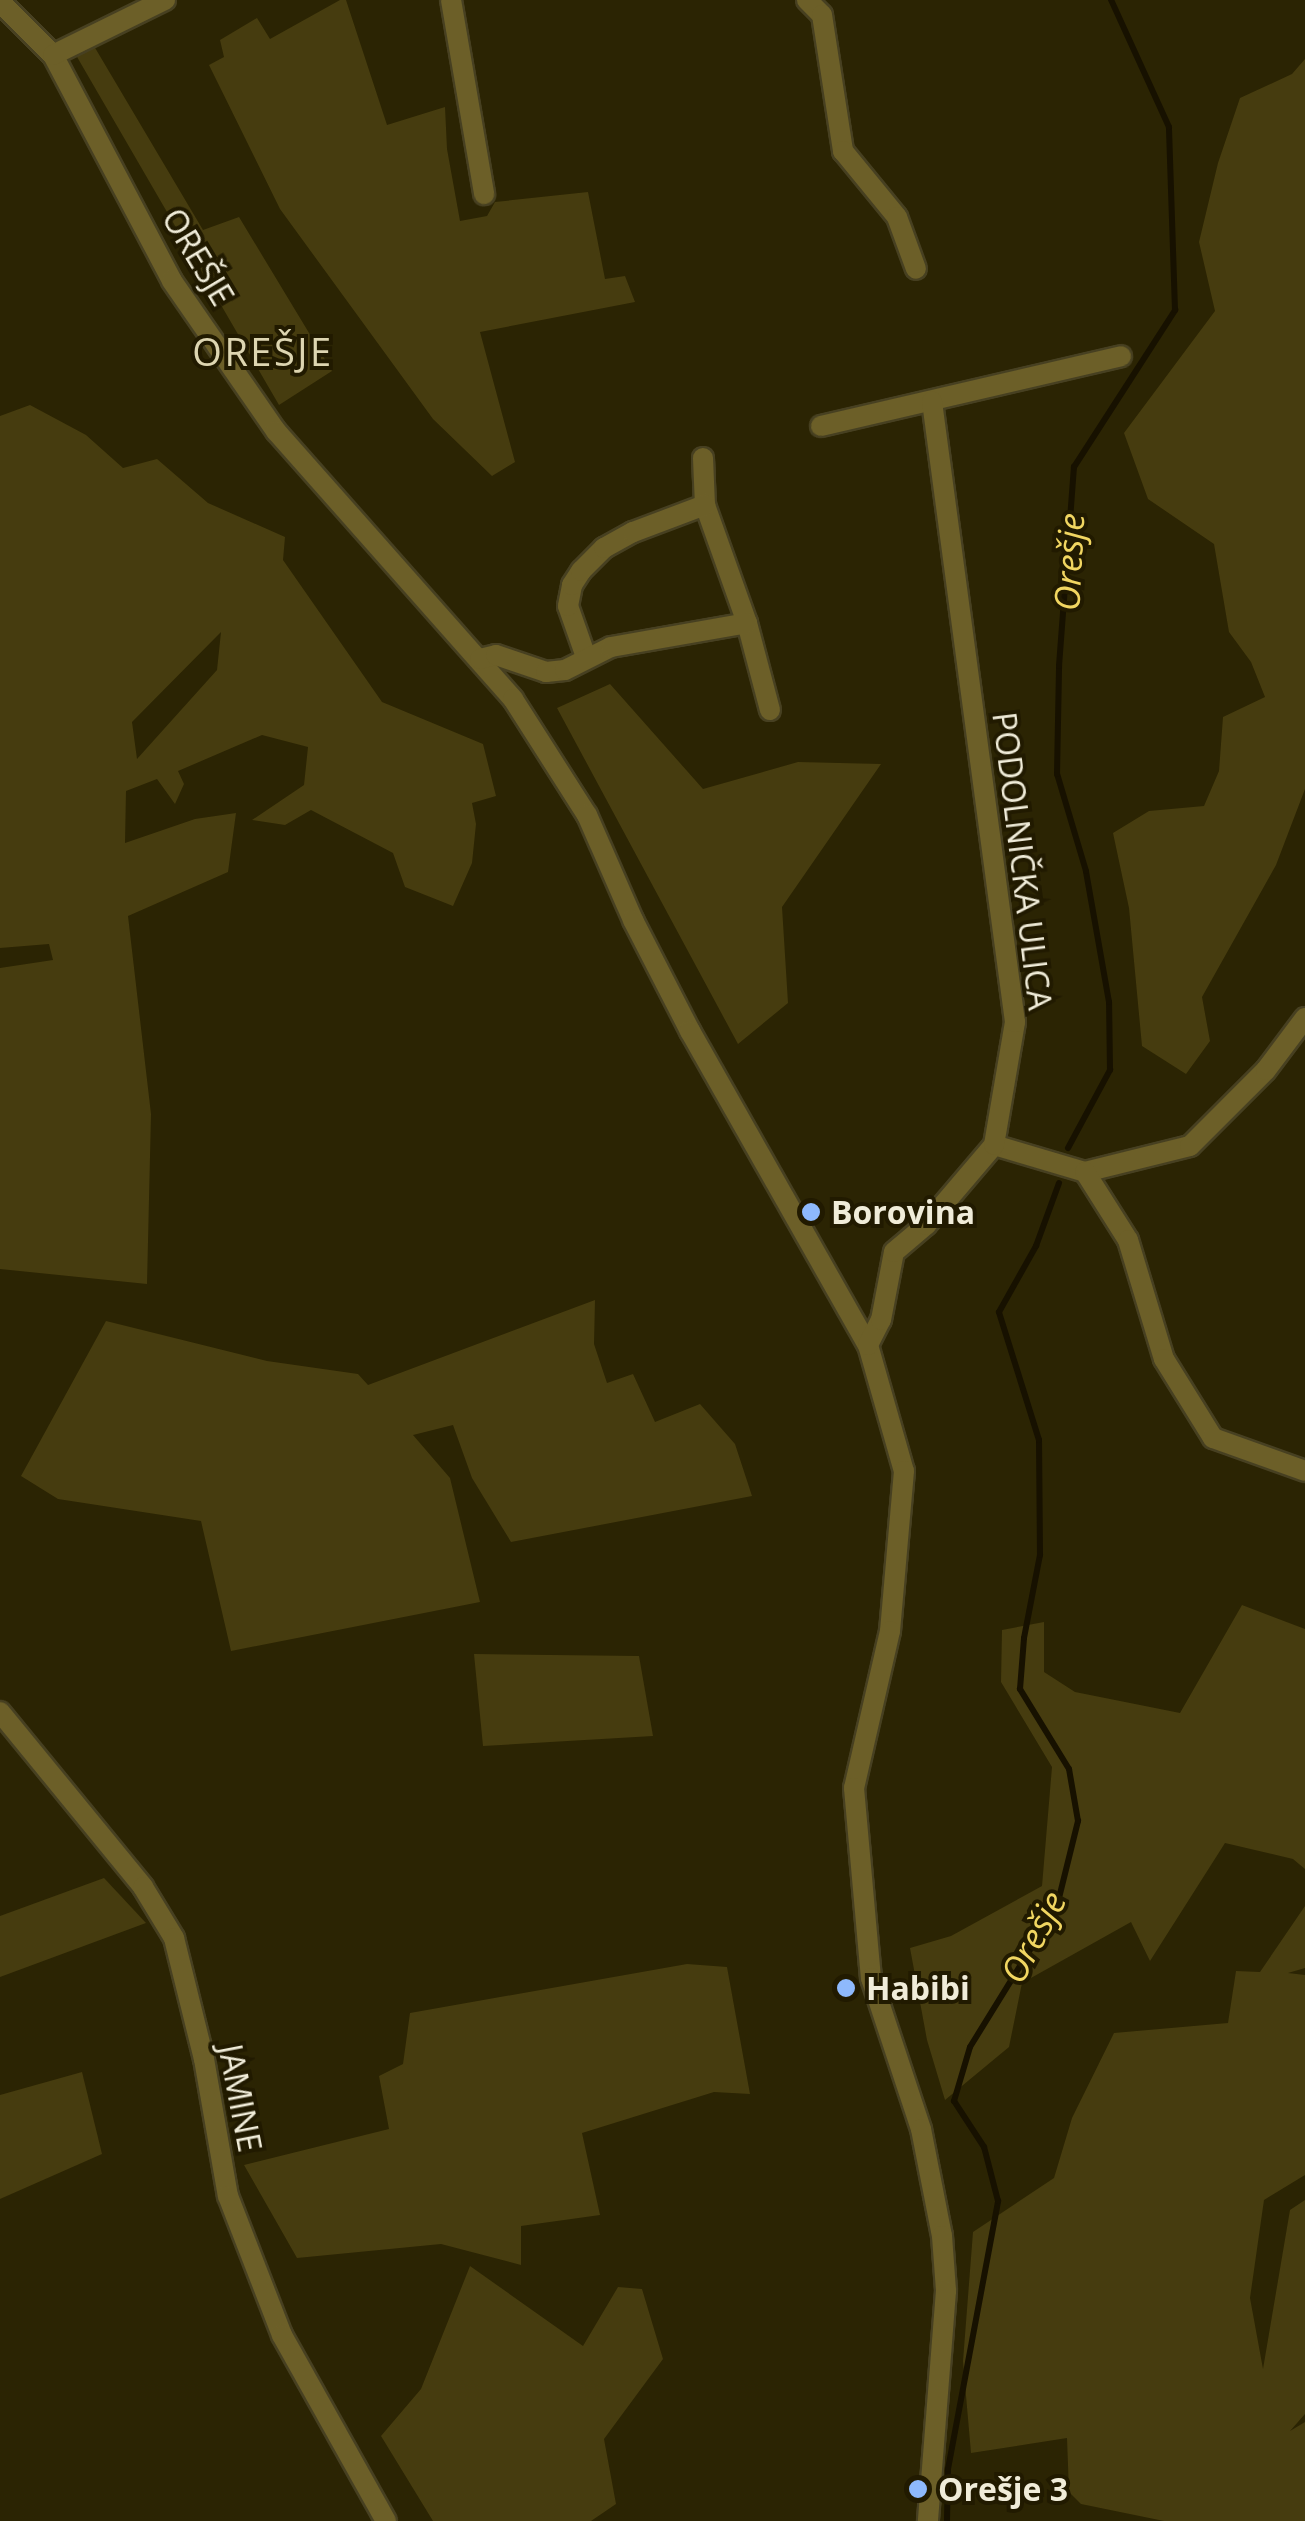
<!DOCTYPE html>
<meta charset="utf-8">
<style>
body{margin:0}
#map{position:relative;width:1305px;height:2521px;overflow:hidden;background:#2b2403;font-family:"Open Sans",sans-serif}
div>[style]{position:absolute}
.green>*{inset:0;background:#463c0f}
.stream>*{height:6px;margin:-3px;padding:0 3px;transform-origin:3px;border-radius:3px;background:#171100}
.roads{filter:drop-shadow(2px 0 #474021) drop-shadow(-2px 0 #474021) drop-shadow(0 2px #474021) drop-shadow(0 -2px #474021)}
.minor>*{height:20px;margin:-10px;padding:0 10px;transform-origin:10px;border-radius:10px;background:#6c5f28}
.dots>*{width:28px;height:28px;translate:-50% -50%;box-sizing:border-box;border:5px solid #211a00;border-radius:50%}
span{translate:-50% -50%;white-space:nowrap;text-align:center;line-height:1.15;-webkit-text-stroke:8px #211a00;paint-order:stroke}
.street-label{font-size:32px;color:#f0ecd9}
.poi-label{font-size:32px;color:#f0ecd9;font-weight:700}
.left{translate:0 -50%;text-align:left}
.water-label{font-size:35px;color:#f1d661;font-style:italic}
.quarter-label{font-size:38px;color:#ddd5b1;letter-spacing:2.5px}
</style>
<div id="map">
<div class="green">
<div style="clip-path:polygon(340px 0,346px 0,387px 125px,445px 107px,447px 149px,460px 221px,487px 216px,495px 202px,588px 192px,605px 279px,625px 276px,635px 302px,480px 332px,515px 462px,492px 476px,433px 419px,280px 209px,209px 65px,224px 57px,220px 40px,257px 18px,270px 39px)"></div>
<div style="clip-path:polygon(91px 41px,203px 230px,239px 217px,332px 371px,279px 405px,73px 50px)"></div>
<div style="clip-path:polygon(1305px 59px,1305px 789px,1276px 865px,1202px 997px,1210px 1041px,1186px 1074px,1142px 1046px,1129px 908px,1113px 833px,1149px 811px,1204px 806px,1219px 771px,1223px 717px,1265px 697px,1251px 662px,1229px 632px,1214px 544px,1148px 499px,1124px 433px,1215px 311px,1199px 242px,1218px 163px,1240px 98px,1292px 74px)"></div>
<div style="clip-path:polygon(evenodd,30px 405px,86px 435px,123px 468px,157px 459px,208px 503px,285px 537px,283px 560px,382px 702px,483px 744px,496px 796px,472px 803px,476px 824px,472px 863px,453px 906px,405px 887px,393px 853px,311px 810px,285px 825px,252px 820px,304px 785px,308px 747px,262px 735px,178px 771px,184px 784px,175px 804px,157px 779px,126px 791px,125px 843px,195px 819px,236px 813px,228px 872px,128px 916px,151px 1114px,147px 1284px,0 1269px,0 968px,53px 960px,49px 944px,0 948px,0 416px,30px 405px,221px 632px,217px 670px,137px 759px,132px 722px,221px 632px)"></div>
<div style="clip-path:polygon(610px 684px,703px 789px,798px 762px,881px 764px,782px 907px,788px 1003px,738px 1044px,557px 708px)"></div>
<div style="clip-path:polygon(595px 1300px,594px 1344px,607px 1383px,633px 1374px,655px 1422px,700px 1404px,735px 1444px,752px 1496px,511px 1542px,472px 1478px,453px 1425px,413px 1435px,450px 1478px,480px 1602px,231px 1651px,201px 1521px,58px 1499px,21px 1476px,106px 1321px,267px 1361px,358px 1374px,368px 1385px)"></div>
<div style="clip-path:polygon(1242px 1605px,1305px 1629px,1305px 1869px,1293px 1859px,1225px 1843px,1150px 1961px,1131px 1922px,1022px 1983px,1009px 2047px,945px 2100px,927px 2040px,910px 1948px,951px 1936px,1042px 1886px,1052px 1767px,1001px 1682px,1002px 1630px,1044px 1622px,1044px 1672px,1075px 1692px,1180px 1713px)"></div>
<div style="clip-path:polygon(474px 1654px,639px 1656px,653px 1736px,483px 1746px)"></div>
<div style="clip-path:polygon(104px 1878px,146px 1923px,0 1977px,0 1916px)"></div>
<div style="clip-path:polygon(1305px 1906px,1305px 1968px,1288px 1973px,1305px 1975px,1305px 2175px,1264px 2200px,1250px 2298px,1263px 2369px,1290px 2210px,1305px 2200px,1305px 2414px,1290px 2431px,1305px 2422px,1305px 2521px,1164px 2521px,1081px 2504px,1069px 2492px,1067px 2438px,971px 2453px,963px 2361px,973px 2232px,1054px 2178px,1072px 2118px,1114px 2033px,1228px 2023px,1236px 1971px,1260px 1972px)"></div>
<div style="clip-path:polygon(687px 1964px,727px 1967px,750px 2094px,714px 2092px,582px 2133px,600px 2215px,521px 2226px,521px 2265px,441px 2244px,297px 2258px,244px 2165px,389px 2129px,379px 2076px,403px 2064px,410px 2013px)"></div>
<div style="clip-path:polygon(82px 2072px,102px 2154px,0 2199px,0 2095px)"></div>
<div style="clip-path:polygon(470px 2266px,583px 2346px,618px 2287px,642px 2289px,663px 2359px,604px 2439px,616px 2504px,591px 2521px,433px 2521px,381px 2436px,421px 2389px)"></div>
</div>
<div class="stream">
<div style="left:1068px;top:1148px;width:89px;rotate:-61.7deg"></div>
<div style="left:1110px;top:1070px;width:68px;rotate:-90.8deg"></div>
<div style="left:1109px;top:1002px;width:133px;rotate:-100deg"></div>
<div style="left:1086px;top:871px;width:101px;rotate:-106.6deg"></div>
<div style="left:1057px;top:774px;width:108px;rotate:-88.9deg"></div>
<div style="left:1059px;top:666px;width:200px;rotate:-85.7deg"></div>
<div style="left:1074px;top:467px;width:187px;rotate:-57.2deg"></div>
<div style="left:1175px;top:310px;width:183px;rotate:-91.9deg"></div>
<div style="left:1169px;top:127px;width:140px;rotate:-114.5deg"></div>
<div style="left:947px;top:2521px;width:52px;rotate:-88.9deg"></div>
<div style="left:948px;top:2469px;width:273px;rotate:-79.4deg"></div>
<div style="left:998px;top:2201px;width:56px;rotate:-104.5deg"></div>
<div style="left:984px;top:2147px;width:55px;rotate:-123.1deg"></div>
<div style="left:954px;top:2101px;width:56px;rotate:-73.5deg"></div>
<div style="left:970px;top:2047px;width:166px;rotate:-58.3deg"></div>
<div style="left:1057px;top:1906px;width:88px;rotate:-76.1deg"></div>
<div style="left:1078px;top:1821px;width:53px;rotate:-99.8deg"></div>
<div style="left:1069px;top:1769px;width:94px;rotate:-121.5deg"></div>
<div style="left:1020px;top:1689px;width:51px;rotate:-85.5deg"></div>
<div style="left:1024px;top:1638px;width:85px;rotate:-79.1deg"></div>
<div style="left:1040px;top:1555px;width:115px;rotate:-90.5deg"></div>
<div style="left:1039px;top:1440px;width:134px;rotate:-107.4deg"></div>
<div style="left:999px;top:1312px;width:76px;rotate:-60.7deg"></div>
<div style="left:1036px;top:1246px;width:67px;rotate:-69.9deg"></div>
</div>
<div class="roads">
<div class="minor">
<div style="left:451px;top:0;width:197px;rotate:80.3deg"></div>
<div style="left:807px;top:0;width:21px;rotate:45deg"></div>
<div style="left:822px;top:15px;width:138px;rotate:81.2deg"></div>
<div style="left:843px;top:151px;width:85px;rotate:50.7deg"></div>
<div style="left:897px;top:217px;width:55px;rotate:69.9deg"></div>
<div style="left:0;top:2px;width:75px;rotate:45deg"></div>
<div style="left:53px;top:55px;width:255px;rotate:62.2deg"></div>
<div style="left:172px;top:281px;width:183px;rotate:55.3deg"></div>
<div style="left:276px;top:431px;width:358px;rotate:48.5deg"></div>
<div style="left:513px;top:699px;width:138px;rotate:57.5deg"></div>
<div style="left:587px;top:815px;width:115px;rotate:66.3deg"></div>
<div style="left:633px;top:920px;width:125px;rotate:62.8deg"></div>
<div style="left:690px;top:1031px;width:361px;rotate:60.5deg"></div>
<div style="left:868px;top:1345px;width:131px;rotate:74.1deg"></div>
<div style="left:904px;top:1471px;width:161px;rotate:95deg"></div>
<div style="left:890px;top:1631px;width:161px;rotate:102.9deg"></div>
<div style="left:854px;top:1788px;width:191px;rotate:84.9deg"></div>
<div style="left:871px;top:1978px;width:159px;rotate:71.7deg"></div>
<div style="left:921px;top:2129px;width:109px;rotate:78.9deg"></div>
<div style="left:942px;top:2236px;width:55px;rotate:85.8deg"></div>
<div style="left:946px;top:2291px;width:231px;rotate:94.5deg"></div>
<div style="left:53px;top:55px;width:125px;rotate:-26.2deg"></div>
<div style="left:821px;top:426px;width:308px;rotate:-13.1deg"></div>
<div style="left:703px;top:458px;width:47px;rotate:87.6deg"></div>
<div style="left:705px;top:505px;width:125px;rotate:70.4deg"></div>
<div style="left:747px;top:623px;width:90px;rotate:75.2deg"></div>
<div style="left:586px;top:657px;width:54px;rotate:-109.4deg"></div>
<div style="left:568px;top:606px;width:21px;rotate:-79deg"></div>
<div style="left:572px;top:585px;width:17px;rotate:-57deg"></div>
<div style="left:581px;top:571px;width:33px;rotate:-45deg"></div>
<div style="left:604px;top:548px;width:33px;rotate:-29deg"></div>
<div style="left:633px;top:532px;width:77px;rotate:-20.6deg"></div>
<div style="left:480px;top:659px;width:16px;rotate:-14deg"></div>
<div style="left:496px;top:655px;width:53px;rotate:18.8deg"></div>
<div style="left:546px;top:672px;width:19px;rotate:-6deg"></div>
<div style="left:565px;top:670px;width:51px;rotate:-26.6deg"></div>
<div style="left:611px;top:647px;width:138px;rotate:-10deg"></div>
<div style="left:994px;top:1145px;width:95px;rotate:16.5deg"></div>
<div style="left:1085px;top:1172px;width:108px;rotate:-13.9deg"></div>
<div style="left:1190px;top:1146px;width:107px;rotate:-45deg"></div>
<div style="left:1266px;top:1070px;width:65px;rotate:-53.1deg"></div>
<div style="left:1085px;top:1172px;width:80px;rotate:57.7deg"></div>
<div style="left:1128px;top:1240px;width:124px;rotate:73.2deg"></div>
<div style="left:1164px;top:1359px;width:93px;rotate:58.2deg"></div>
<div style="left:1213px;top:1438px;width:98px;rotate:19.7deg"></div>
<div style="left:868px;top:1345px;width:28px;rotate:-63deg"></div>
<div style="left:881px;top:1320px;width:69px;rotate:-79.2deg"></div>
<div style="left:894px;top:1252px;width:42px;rotate:-40.2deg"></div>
<div style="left:926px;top:1225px;width:105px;rotate:-49.6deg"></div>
<div style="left:994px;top:1145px;width:125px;rotate:-80.3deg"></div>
<div style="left:1015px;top:1022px;width:626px;rotate:-97.62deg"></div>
<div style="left:0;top:1712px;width:226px;rotate:50.7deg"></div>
<div style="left:143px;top:1887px;width:60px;rotate:58.7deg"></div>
<div style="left:174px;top:1938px;width:125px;rotate:76.1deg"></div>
<div style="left:204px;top:2059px;width:139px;rotate:80.1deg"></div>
<div style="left:228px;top:2196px;width:149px;rotate:68.8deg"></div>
<div style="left:282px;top:2335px;width:213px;rotate:60.8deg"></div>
</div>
</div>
<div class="dots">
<div style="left:811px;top:1212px;background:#8eb9fc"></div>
<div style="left:846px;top:1988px;background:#8eb9fc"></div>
<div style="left:918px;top:2489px;background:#8eb9fc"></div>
</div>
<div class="street-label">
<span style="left:198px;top:257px;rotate:59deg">OREŠJE</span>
<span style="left:1022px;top:861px;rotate:83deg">PODOLNIČKA ULICA</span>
<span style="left:240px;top:2098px;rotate:79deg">JAMINE</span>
</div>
<div class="poi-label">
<span class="left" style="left:831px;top:1212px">Borovina</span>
<span class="left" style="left:866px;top:1988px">Habibi</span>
<span class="left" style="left:938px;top:2489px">Orešje 3</span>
</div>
<div class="water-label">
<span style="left:1069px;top:562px;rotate:-87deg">Orešje</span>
<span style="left:1033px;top:1937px;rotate:-62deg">Orešje</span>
</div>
<div class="quarter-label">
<span style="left:263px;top:352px">OREŠJE</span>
</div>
</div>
